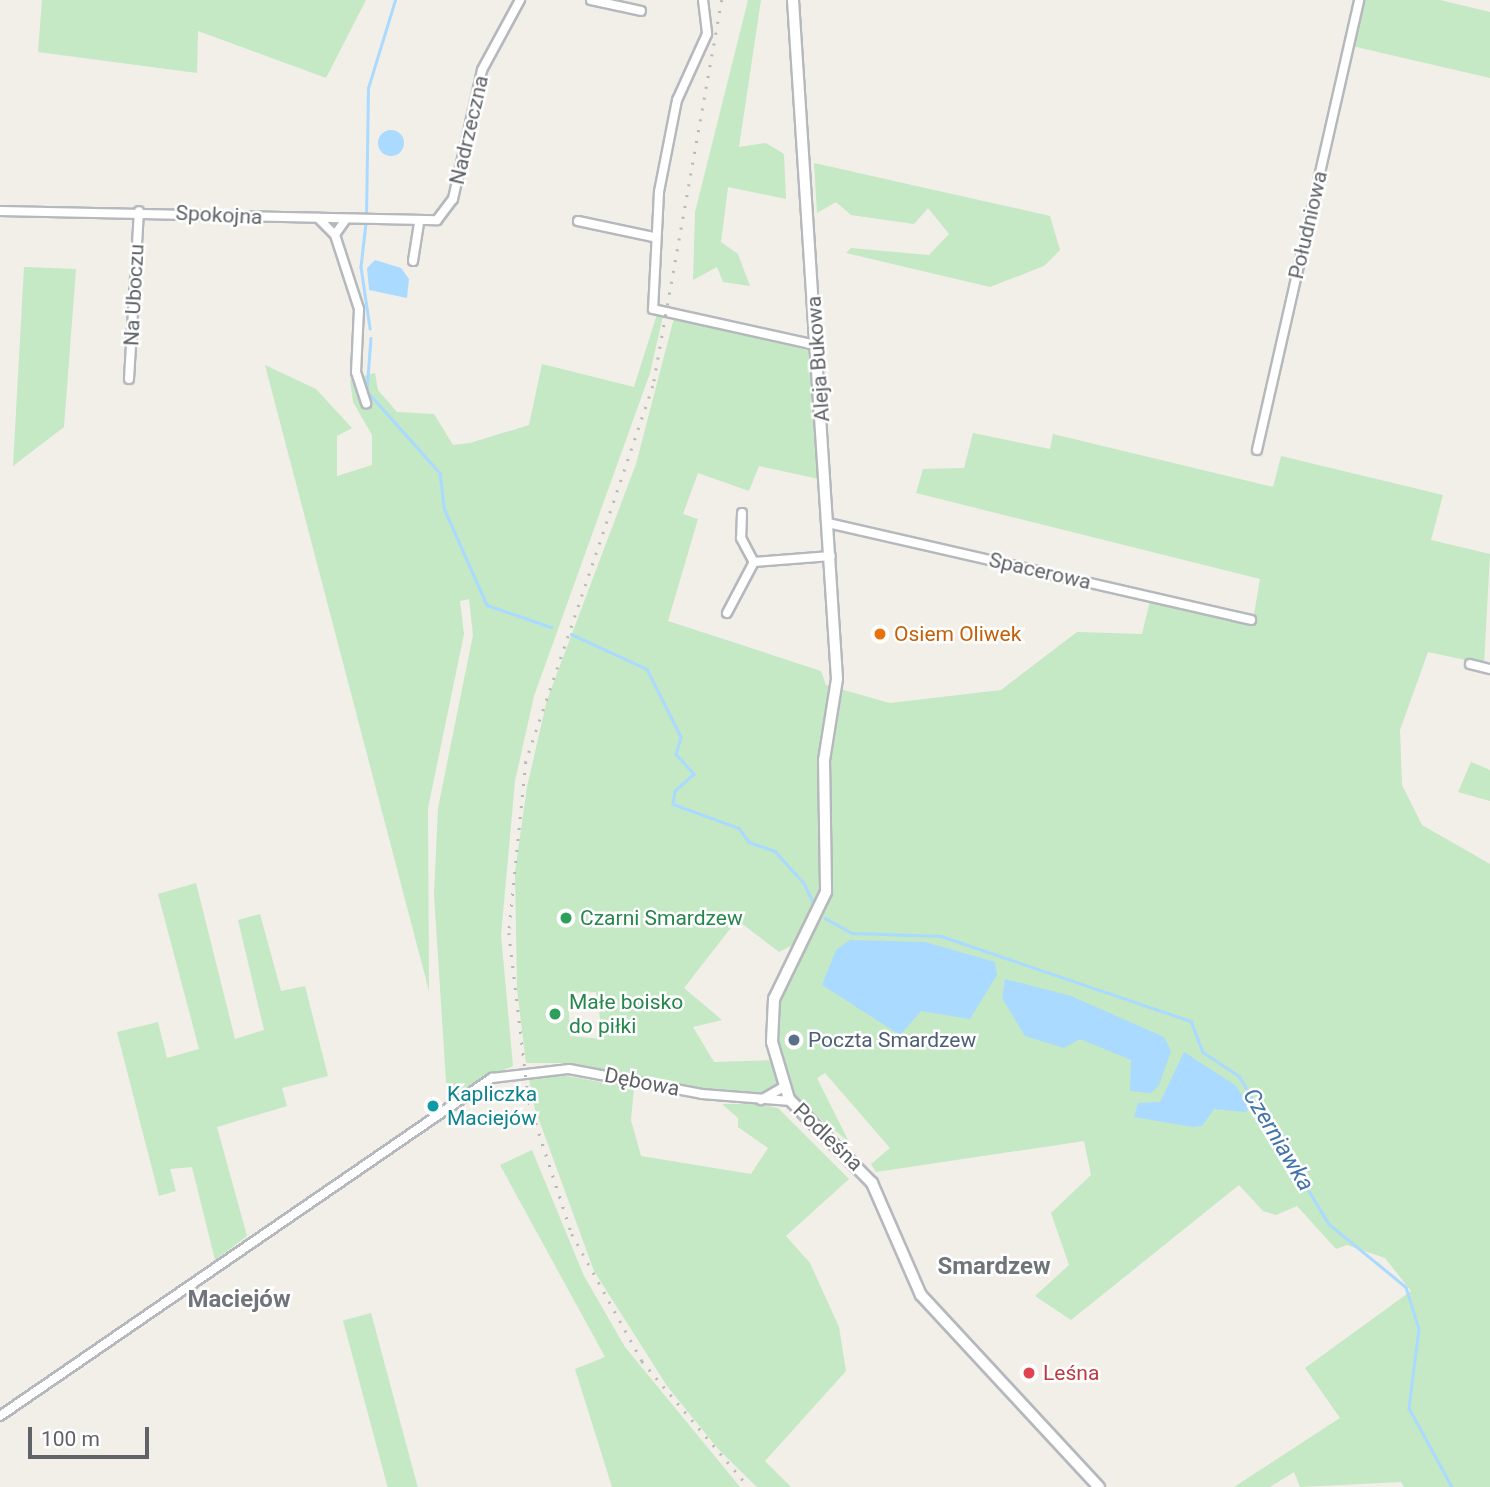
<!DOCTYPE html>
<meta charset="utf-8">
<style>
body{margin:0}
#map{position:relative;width:1490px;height:1487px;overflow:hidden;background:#f1efe8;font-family:Roboto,sans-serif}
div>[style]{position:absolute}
.green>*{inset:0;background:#c5e8c5;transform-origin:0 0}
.water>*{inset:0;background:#aadaff}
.round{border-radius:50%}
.stream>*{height:2.5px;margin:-1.25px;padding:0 1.25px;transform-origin:1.25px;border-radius:1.25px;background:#aadaff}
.roads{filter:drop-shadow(2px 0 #b5b8bc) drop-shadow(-2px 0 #b5b8bc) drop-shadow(0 2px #b5b8bc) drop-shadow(0 -2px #b5b8bc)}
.street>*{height:8px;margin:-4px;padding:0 4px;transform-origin:4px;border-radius:4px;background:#fff}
.secondary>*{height:10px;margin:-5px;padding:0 5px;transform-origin:5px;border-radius:5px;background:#fff}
.rail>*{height:2.5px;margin-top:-1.25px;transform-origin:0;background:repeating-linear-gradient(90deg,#b6b7b8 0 2px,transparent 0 11px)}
.dots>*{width:19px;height:19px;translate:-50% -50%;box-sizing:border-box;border:4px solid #fff;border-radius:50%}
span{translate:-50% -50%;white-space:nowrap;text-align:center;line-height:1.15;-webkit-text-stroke:5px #fff;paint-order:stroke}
.street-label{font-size:21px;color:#5f6368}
.food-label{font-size:21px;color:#c56008}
.left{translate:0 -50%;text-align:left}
.leisure-label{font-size:21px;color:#27864d}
.service-label{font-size:21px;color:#4e5e75}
.culture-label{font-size:21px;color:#0d838f}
.health-label{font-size:21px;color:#be3a42}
.water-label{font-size:23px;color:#4174aa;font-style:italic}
.quarter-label{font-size:24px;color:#70757a;font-weight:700}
.scale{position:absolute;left:28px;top:1427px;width:121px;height:32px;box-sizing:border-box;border:4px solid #5f6368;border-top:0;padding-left:9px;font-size:21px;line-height:24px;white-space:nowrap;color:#5f6368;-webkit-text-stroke:5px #fff;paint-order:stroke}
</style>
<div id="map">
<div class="green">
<div style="clip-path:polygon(42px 0,366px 0,326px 78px,198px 31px,197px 73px,38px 52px)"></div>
<div style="clip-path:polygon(748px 0,761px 0,739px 147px,766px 143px,784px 154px,786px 199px,728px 187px,721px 242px,738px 254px,750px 286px,723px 282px,717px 267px,693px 280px,695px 212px)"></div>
<div style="clip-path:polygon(1362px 0,1440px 0,1490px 12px,1490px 78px,1352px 46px)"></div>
<div style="clip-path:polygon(814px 163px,1050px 216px,1060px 250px,1044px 266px,990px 287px,846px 253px,851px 248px,929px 255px,949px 234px,928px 208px,914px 224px,851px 215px,836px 202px,817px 213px)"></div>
<div style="clip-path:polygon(24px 267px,76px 269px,64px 427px,13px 466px)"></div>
<div style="clip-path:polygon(657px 314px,663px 316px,650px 373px,534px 696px,515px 781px,501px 935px,513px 1066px,447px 1096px,434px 895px,438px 808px,473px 635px,469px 599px,460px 601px,464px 634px,428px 808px,429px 991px,265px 365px,316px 389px,352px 428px,337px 436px,337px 476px,372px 465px,372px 435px,353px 402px,350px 380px,375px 373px,378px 390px,397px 412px,434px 414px,453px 445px,470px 443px,529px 425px,542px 364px,634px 387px)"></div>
<div style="clip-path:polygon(evenodd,674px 318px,811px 351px,819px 479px,759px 466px,749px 491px,698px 473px,683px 514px,698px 519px,668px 621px,821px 671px,826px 685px,890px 703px,1001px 690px,1077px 632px,1142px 634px,1150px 601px,1252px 626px,1260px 579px,916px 493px,923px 469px,964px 468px,973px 433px,1050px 449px,1053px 434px,1273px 487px,1281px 456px,1443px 495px,1431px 540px,1490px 554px,1484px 664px,1428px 652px,1400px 730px,1402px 785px,1422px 825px,1490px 864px,1490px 1487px,1404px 1487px,1401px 1482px,1300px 1487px,1294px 1472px,1270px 1487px,1234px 1487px,1340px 1418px,1305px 1368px,1411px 1291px,1385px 1258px,1347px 1245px,1336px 1249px,1297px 1206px,1276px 1215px,1263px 1211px,1239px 1185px,1071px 1320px,1035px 1296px,1069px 1265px,1051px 1213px,1091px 1175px,1084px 1141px,876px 1172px,871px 1164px,890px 1148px,825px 1073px,817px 1078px,849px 1142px,782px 1088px,761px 1100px,642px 1083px,571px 1063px,526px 1063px,517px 989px,515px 872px,527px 787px,547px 700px,636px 464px,674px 318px,737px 920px,779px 952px,806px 938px,770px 1016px,776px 1060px,714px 1062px,693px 1027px,722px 1020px,684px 988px,737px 920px,674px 318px,596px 992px,603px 1039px,570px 1036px,568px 993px,596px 992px)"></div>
<div style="clip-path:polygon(1471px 762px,1490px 770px,1490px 801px,1458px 792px)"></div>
<div style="clip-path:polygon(196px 883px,235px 1039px,264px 1030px,238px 920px,260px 914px,281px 991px,305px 986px,328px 1076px,282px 1088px,287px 1106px,217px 1127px,247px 1236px,215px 1260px,192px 1167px,170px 1169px,176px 1191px,159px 1196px,117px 1032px,158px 1022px,167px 1058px,199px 1049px,158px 894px)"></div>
<div style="clip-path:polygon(550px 1073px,634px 1088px,631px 1120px,641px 1156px,751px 1174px,768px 1148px,738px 1127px,738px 1118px,722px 1104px,758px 1104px,778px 1108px,849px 1179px,786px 1236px,810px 1263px,839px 1327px,846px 1371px,765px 1461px,791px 1487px,757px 1487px,719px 1450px,667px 1386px,594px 1271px,535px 1109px,528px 1075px)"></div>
<div style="clip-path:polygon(532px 1150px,584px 1276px,625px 1347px,740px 1487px,612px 1487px,575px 1369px,605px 1357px,500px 1165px)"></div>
<div style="left:371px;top:1313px;width:180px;height:29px;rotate:75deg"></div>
</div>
<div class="water">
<div class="round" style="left:378px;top:130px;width:26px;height:26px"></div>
<div style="clip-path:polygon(375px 260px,401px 268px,409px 279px,407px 298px,369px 290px,367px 268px)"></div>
<div style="clip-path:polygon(850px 940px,925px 942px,995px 962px,997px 975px,970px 1019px,921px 1011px,900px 1035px,822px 985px,836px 950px)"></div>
<div style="clip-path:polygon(1005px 979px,1071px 996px,1164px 1037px,1171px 1051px,1159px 1085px,1151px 1093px,1130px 1091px,1131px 1060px,1080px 1039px,1064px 1048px,1025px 1036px,1002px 998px)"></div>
<div style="clip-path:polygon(1184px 1052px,1235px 1085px,1250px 1106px,1246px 1112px,1214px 1109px,1202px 1126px,1193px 1127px,1134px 1117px,1138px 1103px,1160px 1102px)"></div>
</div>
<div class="stream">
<div style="left:366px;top:216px;width:128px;rotate:-89.1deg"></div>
<div style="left:368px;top:88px;width:92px;rotate:-72.9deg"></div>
<div style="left:366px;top:223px;width:44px;rotate:96.5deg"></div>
<div style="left:361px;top:267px;width:62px;rotate:81.6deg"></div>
<div style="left:371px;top:338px;width:53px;rotate:94.3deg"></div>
<div style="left:367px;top:391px;width:110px;rotate:48.3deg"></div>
<div style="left:440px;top:473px;width:35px;rotate:83deg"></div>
<div style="left:444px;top:508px;width:106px;rotate:66.1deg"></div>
<div style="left:487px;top:605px;width:68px;rotate:19deg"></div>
<div style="left:571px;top:634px;width:84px;rotate:24.7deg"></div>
<div style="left:647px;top:669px;width:76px;rotate:63.4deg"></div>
<div style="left:681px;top:737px;width:18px;rotate:106deg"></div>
<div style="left:676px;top:754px;width:27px;rotate:48deg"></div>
<div style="left:694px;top:774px;width:25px;rotate:138deg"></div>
<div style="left:675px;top:791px;width:13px;rotate:99deg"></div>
<div style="left:673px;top:804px;width:70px;rotate:20deg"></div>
<div style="left:739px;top:828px;width:17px;rotate:54deg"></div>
<div style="left:749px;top:842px;width:28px;rotate:19deg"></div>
<div style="left:775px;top:851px;width:43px;rotate:47.8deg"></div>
<div style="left:804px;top:883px;width:26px;rotate:65deg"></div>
<div style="left:825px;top:918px;width:31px;rotate:29deg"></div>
<div style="left:852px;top:933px;width:89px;rotate:1.9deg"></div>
<div style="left:941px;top:936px;width:264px;rotate:18.8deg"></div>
<div style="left:1191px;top:1021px;width:33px;rotate:69deg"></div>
<div style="left:1203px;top:1052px;width:43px;rotate:33.7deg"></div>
<div style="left:1239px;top:1076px;width:173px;rotate:58.7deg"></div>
<div style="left:1329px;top:1224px;width:99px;rotate:39.3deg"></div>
<div style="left:1406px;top:1287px;width:44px;rotate:72.8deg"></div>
<div style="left:1419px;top:1329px;width:80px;rotate:97.2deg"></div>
<div style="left:1409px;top:1408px;width:90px;rotate:61.4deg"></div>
</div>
<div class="roads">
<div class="street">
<div style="left:591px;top:0;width:51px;rotate:12.4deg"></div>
<div style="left:703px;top:0;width:34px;rotate:83deg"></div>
<div style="left:707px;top:34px;width:72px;rotate:114.4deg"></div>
<div style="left:677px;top:100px;width:94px;rotate:101.1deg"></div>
<div style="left:659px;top:192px;width:117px;rotate:92.9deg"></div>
<div style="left:653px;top:309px;width:167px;rotate:12.5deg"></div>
<div style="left:0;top:211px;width:437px;rotate:1.2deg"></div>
<div style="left:437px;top:220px;width:26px;rotate:-53deg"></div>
<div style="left:453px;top:199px;width:132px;rotate:-77.3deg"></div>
<div style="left:482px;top:70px;width:80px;rotate:-61.5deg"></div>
<div style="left:318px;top:218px;width:24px;rotate:45deg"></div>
<div style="left:346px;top:219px;width:19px;rotate:125deg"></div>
<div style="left:335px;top:235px;width:78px;rotate:72deg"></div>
<div style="left:359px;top:309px;width:63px;rotate:92.7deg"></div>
<div style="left:356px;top:372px;width:33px;rotate:72deg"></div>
<div style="left:578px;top:221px;width:77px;rotate:12deg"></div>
<div style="left:413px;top:261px;width:37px;rotate:-81deg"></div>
<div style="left:129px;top:379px;width:168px;rotate:-86.6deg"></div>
<div style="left:1257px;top:450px;width:461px;rotate:-77.2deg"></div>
<div style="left:742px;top:513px;width:25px;rotate:92deg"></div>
<div style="left:741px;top:538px;width:27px;rotate:62deg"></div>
<div style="left:754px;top:562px;width:77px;rotate:-4.5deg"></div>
<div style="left:828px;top:523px;width:434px;rotate:12.9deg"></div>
<div style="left:727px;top:613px;width:58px;rotate:-62.1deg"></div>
<div style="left:1470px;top:664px;width:21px;rotate:14deg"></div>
<div style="left:761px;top:1100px;width:24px;rotate:-30deg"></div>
<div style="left:0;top:1416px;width:597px;rotate:-34.49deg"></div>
<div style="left:492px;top:1078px;width:78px;rotate:-6.7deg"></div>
<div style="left:569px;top:1069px;width:135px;rotate:10.6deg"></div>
<div style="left:702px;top:1094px;width:89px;rotate:4.5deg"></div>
</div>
<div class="secondary">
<div style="left:793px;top:0;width:680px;rotate:86.29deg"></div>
<div style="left:837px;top:679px;width:82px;rotate:99.1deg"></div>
<div style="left:824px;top:760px;width:132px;rotate:89.1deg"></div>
<div style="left:826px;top:892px;width:119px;rotate:115.9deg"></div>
<div style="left:774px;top:999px;width:43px;rotate:92.7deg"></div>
<div style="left:772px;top:1042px;width:59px;rotate:73.4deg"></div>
<div style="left:789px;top:1099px;width:118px;rotate:45.3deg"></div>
<div style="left:872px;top:1183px;width:122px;rotate:66.4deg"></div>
<div style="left:921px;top:1295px;width:262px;rotate:47.2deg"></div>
</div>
</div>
<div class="rail">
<div style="left:722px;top:0;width:392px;rotate:100.1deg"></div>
<div style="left:653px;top:386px;width:397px;rotate:108.7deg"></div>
<div style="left:526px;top:762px;width:172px;rotate:95.7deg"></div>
<div style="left:509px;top:933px;width:170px;rotate:83.3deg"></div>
<div style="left:529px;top:1102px;width:139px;rotate:72deg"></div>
<div style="left:572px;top:1234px;width:145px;rotate:61.1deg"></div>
<div style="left:642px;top:1361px;width:165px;rotate:49.7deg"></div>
</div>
<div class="dots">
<div style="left:880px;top:634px;background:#e8710a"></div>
<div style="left:566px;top:918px;background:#2e9e5b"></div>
<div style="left:555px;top:1014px;background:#2e9e5b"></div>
<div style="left:794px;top:1040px;background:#5c6f8a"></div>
<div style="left:433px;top:1106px;background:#0f9aa8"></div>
<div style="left:1029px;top:1373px;background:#e0444e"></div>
</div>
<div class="street-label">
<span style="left:469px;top:130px;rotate:-77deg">Nadrzeczna</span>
<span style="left:219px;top:215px;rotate:3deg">Spokojna</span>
<span style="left:1308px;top:225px;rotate:-77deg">Południowa</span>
<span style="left:134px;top:295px;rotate:-87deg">Na Uboczu</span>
<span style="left:818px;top:359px;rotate:-94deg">Aleja Bukowa</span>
<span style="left:1040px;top:571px;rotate:13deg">Spacerowa</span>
<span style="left:642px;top:1082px;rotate:11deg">Dębowa</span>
<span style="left:828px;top:1137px;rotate:44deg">Podleśna</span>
</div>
<div class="food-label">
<span class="left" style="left:894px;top:634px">Osiem Oliwek</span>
</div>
<div class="leisure-label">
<span class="left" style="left:580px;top:918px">Czarni Smardzew</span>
<span class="left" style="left:569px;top:1014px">Małe boisko<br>do piłki</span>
</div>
<div class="service-label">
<span class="left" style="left:808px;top:1040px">Poczta Smardzew</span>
</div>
<div class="culture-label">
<span class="left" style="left:447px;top:1106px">Kapliczka<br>Maciejów</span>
</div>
<div class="health-label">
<span class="left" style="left:1043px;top:1373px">Leśna</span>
</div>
<div class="water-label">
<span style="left:1278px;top:1140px;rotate:59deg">Czerniawka</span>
</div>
<div class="quarter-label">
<span style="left:994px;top:1267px">Smardzew</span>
<span style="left:239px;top:1300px">Maciejów</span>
</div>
<div class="scale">100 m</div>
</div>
